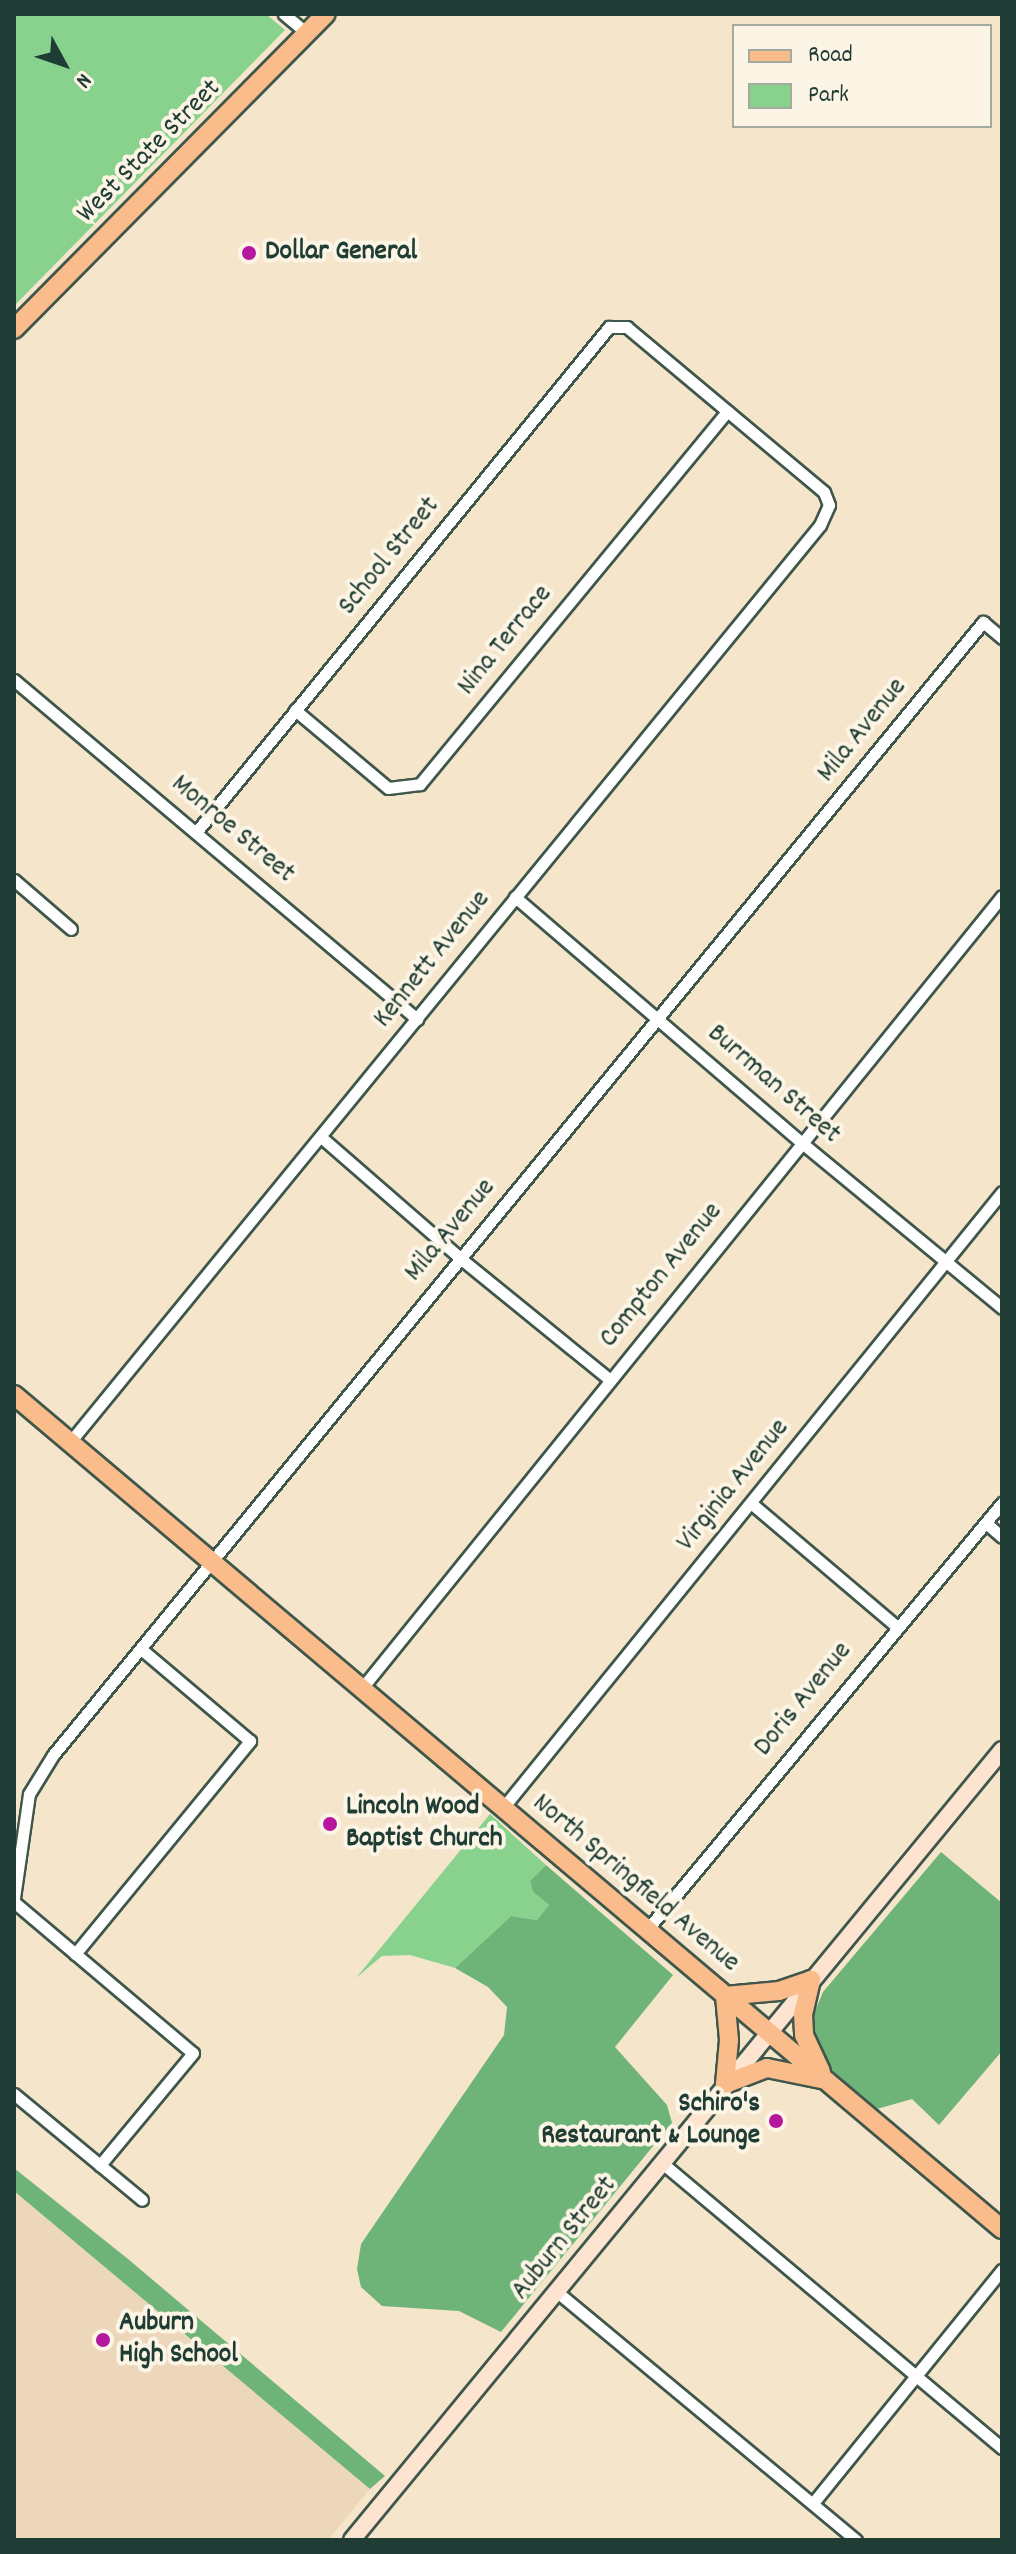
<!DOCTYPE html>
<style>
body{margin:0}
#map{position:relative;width:1016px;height:2554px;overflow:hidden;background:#f5e5cb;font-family:Dekko,sans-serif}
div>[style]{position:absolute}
.built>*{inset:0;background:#edd7bb}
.green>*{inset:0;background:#88d28e}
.forest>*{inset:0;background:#6eb479}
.roads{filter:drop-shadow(2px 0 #3f564b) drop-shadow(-2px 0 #3f564b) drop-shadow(0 2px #3f564b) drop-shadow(0 -2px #3f564b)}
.street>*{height:11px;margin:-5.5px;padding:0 5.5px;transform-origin:5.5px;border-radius:5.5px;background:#fff}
.secondary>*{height:16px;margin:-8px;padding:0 8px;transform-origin:8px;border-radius:8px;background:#fde4d0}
.primary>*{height:18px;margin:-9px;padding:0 9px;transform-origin:9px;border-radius:9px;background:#f9bc8a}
.dots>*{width:22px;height:22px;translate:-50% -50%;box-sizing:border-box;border:4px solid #fcf5e5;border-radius:50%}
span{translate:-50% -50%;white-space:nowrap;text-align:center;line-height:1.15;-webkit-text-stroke:8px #fcf5e5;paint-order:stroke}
.street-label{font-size:28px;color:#1f3d34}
.poi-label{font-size:28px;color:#1f3d34;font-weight:700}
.left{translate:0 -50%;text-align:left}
.right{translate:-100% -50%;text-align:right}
.frame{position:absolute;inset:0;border:16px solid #1f3d34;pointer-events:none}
.legend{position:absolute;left:732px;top:24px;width:260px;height:104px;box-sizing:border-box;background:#fcf5e5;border:2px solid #a4ab9e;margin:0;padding:10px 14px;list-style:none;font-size:24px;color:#1f3d34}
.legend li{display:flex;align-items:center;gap:16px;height:40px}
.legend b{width:40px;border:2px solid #a4ab9e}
.north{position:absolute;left:24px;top:24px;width:80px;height:80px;-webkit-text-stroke:6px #fcf5e5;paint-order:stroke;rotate:130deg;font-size:22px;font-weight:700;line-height:32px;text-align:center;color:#1f3d34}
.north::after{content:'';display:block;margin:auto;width:28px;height:36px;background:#1f3d34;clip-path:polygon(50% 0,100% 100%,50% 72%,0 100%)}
</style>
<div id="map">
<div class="built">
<div style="clip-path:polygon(14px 2191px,370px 2489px,328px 2540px,14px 2540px)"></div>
</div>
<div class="green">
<div style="clip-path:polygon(14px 14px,266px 14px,285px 30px,14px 306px)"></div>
<div style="clip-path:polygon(490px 1814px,546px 1865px,530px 1881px,533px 1892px,549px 1905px,537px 1920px,511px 1916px,455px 1968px,410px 1955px,382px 1956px,356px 1978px)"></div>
</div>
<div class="forest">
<div style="clip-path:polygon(941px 1852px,1002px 1903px,1002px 2051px,939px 2125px,912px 2099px,877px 2109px,826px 2065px,811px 2036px,811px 2021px,823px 1992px)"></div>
<div style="clip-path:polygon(546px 1865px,673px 1975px,615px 2047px,667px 2105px,672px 2123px,501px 2332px,459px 2311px,382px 2306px,361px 2287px,357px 2269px,361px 2244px,504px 2035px,507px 2007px,488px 1987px,455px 1968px,511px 1916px,537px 1920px,549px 1905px,533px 1892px,530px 1881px)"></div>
<div style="clip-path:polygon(14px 2168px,128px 2259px,385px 2476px,370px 2489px,14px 2191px)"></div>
</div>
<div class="roads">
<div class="street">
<div style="left:284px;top:14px;width:30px;rotate:40deg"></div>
<div style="left:14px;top:680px;width:527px;rotate:40.07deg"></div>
<div style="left:295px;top:710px;width:121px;rotate:40deg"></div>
<div style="left:388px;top:788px;width:32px;rotate:-7deg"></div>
<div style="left:420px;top:784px;width:483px;rotate:-50.5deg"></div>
<div style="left:14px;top:880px;width:75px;rotate:40.7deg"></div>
<div style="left:515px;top:897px;width:378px;rotate:40.6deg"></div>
<div style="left:802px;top:1143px;width:259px;rotate:39.5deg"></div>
<div style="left:321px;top:1137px;width:184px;rotate:41deg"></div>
<div style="left:460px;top:1258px;width:192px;rotate:39.1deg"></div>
<div style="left:70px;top:1442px;width:1185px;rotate:-50.72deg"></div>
<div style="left:820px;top:525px;width:22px;rotate:-66deg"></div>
<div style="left:829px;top:505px;width:14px;rotate:-111deg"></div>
<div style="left:824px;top:492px;width:257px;rotate:-140.1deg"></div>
<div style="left:627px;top:327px;width:18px;rotate:180deg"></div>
<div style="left:609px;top:327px;width:651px;rotate:129.26deg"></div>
<div style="left:751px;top:1503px;width:190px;rotate:40.3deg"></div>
<div style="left:986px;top:1523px;width:21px;rotate:41deg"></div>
<div style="left:362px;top:1688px;width:1018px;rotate:-51.06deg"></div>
<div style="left:502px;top:1809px;width:794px;rotate:-50.98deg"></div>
<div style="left:14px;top:1898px;width:105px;rotate:-81.8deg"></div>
<div style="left:29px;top:1794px;width:46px;rotate:-58.4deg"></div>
<div style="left:53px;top:1755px;width:1466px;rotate:-50.62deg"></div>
<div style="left:983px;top:622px;width:25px;rotate:40deg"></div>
<div style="left:14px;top:1902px;width:234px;rotate:40.2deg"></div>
<div style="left:193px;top:2053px;width:146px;rotate:129.7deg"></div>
<div style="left:646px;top:1931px;width:557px;rotate:-50.25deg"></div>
<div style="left:75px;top:1954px;width:276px;rotate:-50.6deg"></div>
<div style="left:250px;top:1741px;width:143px;rotate:-139.8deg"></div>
<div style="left:14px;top:2094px;width:166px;rotate:39.6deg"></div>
<div style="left:661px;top:2162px;width:445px;rotate:40deg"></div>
<div style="left:556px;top:2291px;width:390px;rotate:39.7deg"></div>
<div style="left:813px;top:2503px;width:300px;rotate:-51deg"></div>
</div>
<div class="secondary">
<div style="left:352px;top:2540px;width:1023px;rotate:-50.55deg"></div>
</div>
<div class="primary">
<div style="left:14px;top:329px;width:443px;rotate:-45.3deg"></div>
<div style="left:14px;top:1395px;width:1293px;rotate:40.17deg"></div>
<div style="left:811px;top:1980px;width:35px;rotate:103deg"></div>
<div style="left:803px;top:2014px;width:21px;rotate:87deg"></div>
<div style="left:804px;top:2035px;width:40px;rotate:65deg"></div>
<div style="left:725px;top:2084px;width:44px;rotate:-84.8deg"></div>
<div style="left:729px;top:2040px;width:44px;rotate:-95.2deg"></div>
<div style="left:725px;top:1996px;width:54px;rotate:-5.3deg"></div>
<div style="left:779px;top:1991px;width:34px;rotate:-19deg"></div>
<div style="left:725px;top:2084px;width:45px;rotate:-20.9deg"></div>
<div style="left:767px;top:2068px;width:55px;rotate:11.5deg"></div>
</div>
</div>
<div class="dots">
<div style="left:249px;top:253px;background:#b5179e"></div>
<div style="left:330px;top:1824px;background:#b5179e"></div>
<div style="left:776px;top:2121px;background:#b5179e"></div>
<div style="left:103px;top:2340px;background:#b5179e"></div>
</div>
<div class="street-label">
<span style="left:150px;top:152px;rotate:-45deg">West State Street</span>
<span style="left:390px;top:557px;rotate:-51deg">School Street</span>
<span style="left:506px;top:641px;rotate:-51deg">Nina Terrace</span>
<span style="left:863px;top:731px;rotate:-51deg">Mila Avenue</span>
<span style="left:232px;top:830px;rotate:40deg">Monroe Street</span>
<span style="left:433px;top:960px;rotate:-51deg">Kennett Avenue</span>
<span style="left:773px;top:1085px;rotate:41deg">Burrman Street</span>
<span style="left:451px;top:1231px;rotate:-50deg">Mila Avenue</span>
<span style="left:662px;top:1276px;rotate:-51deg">Compton Avenue</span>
<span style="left:734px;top:1486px;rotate:-51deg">Virginia Avenue</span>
<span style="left:804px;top:1700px;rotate:-51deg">Doris Avenue</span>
<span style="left:635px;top:1884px;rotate:40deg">North Springfield Avenue</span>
<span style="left:565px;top:2239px;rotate:-51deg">Auburn Street</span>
</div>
<div class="poi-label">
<span class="left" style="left:265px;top:253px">Dollar General</span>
<span class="left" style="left:346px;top:1824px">Lincoln Wood<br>Baptist Church</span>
<span class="right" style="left:760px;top:2121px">Schiro's<br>Restaurant &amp; Lounge</span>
<span class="left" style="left:119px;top:2340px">Auburn<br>High School</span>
</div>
<div class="frame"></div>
<ul class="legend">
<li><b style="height:10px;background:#f9bc8a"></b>Road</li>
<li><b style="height:22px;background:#88d28e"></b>Park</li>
</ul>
<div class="north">N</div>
</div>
